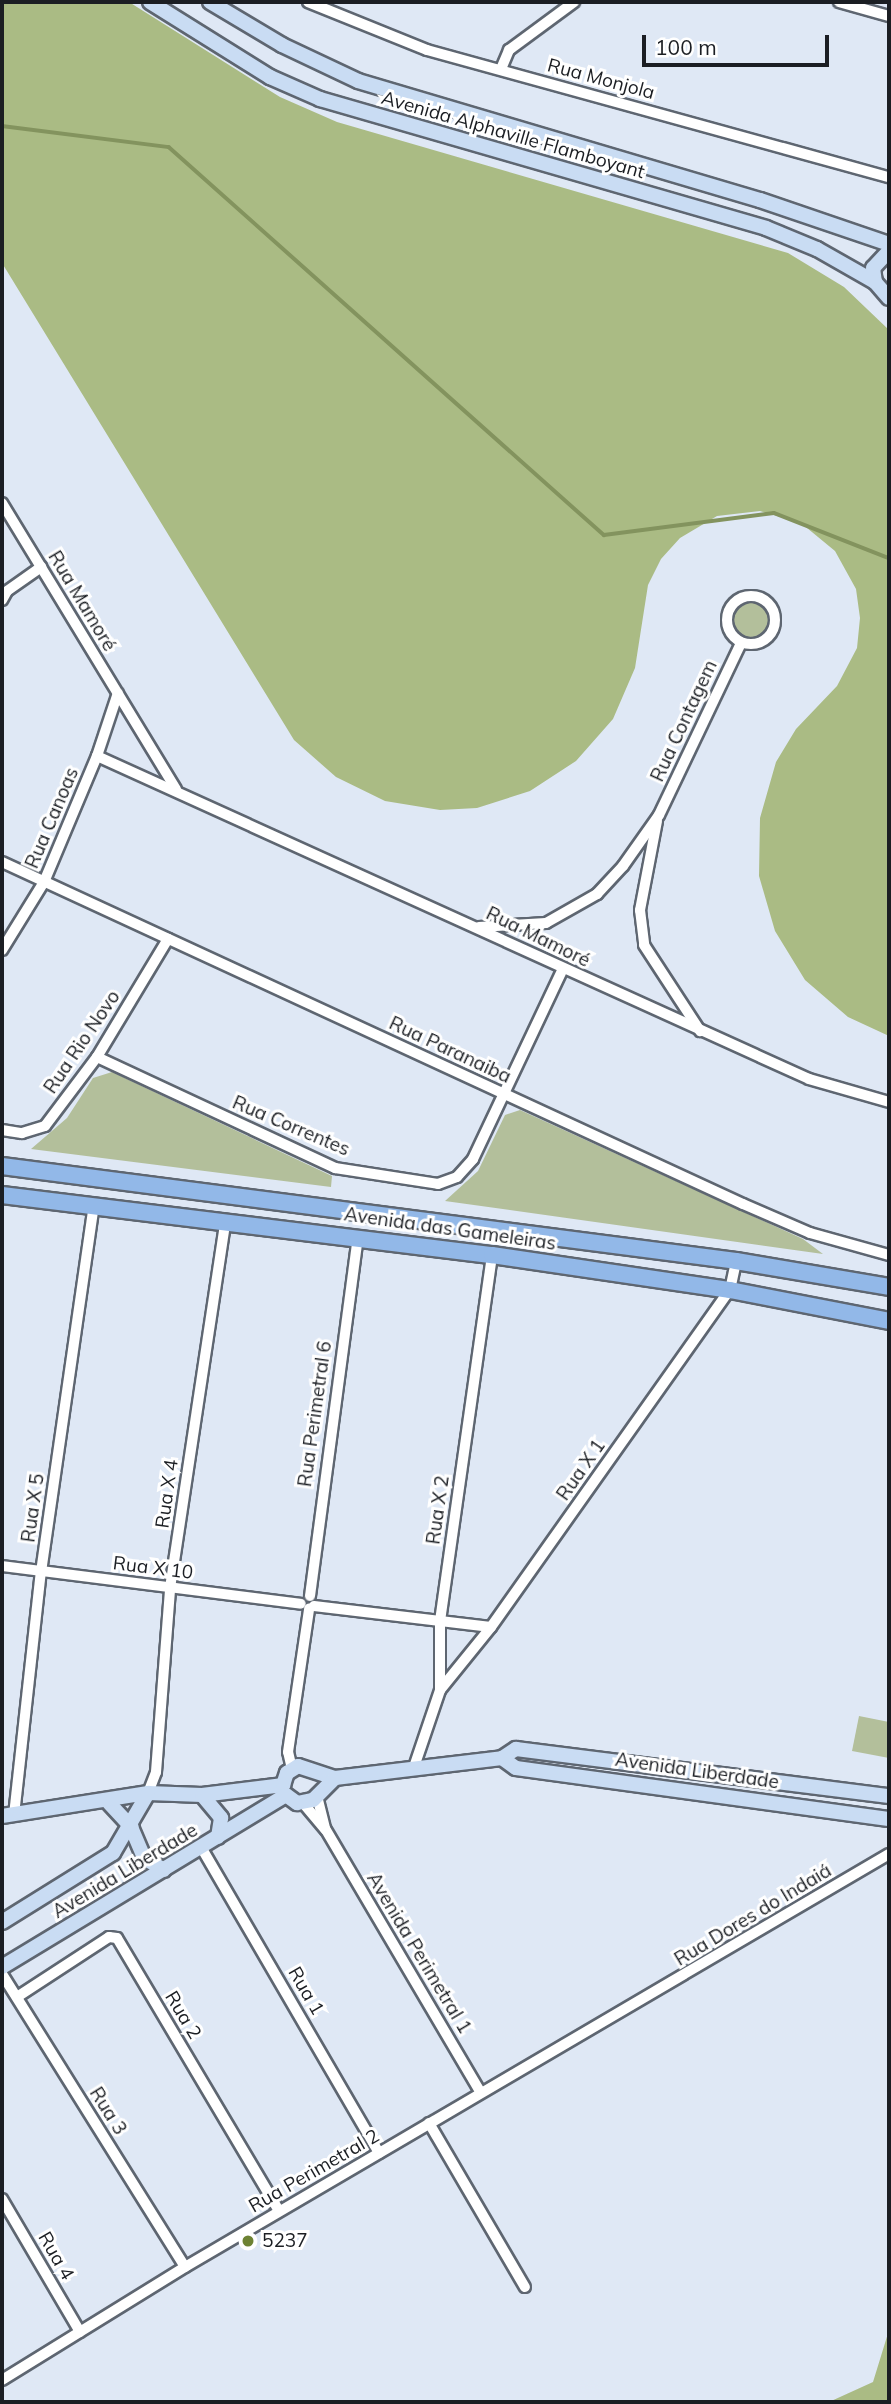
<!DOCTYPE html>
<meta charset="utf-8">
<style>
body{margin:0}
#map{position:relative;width:891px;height:2404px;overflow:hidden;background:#dfe8f5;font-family:Mulish,sans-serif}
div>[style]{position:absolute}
.green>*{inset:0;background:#b3bf9b}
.round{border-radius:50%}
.forest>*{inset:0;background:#aabb84}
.stream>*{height:3.5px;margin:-1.75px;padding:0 1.75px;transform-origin:1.75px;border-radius:1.75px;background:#83935e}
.roads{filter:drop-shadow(2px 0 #5e6671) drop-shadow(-2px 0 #5e6671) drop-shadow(0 2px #5e6671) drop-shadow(0 -2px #5e6671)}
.street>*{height:10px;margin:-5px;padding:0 5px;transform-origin:5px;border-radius:5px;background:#fff}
.street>.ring{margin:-5px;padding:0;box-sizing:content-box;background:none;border:10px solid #fff;border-radius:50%}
.secondary>*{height:14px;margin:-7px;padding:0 7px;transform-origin:7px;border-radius:7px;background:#c9dcf3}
.primary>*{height:16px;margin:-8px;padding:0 8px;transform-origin:8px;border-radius:8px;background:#92b8e8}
.dots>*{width:19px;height:19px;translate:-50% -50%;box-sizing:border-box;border:4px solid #fff;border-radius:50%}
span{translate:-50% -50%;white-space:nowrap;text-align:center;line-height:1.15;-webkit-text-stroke:6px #fff;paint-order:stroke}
.street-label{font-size:19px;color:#1b1e23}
.poi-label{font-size:19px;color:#1b1e23}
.left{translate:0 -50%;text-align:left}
.frame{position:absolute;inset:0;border:4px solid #1b1e23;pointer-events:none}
.scale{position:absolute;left:642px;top:35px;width:187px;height:32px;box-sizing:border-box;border:4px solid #1b1e23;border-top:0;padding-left:9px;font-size:21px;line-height:24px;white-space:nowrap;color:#1b1e23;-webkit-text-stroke:5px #fff;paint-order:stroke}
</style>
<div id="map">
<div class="green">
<div class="round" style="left:731px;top:600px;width:40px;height:40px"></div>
<div style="clip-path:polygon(112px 1072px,332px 1176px,331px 1187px,31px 1149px,67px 1118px,93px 1078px)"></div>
<div style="clip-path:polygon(520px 1110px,803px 1239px,823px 1254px,445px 1201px,478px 1171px,505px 1115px)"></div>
<div style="clip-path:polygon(859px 1716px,889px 1722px,889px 1758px,852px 1751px)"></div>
</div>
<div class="forest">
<div style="clip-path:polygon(2px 2px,129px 2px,280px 97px,337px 122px,788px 253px,844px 287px,889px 330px,889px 1036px,848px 1017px,805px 980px,775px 931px,759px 876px,760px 818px,776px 762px,796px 729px,837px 686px,857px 648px,860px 618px,856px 589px,835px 551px,801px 523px,760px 511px,717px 516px,680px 538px,661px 559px,648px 585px,635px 668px,613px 719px,576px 761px,530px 791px,477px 808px,440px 810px,385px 801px,336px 777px,294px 740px,2px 263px)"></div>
<div style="clip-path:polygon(889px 2330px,889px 2402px,829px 2402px,873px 2382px)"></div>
</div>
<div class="stream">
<div style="left:2px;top:126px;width:168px;rotate:7.2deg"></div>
<div style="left:169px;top:147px;width:583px;rotate:41.73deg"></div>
<div style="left:604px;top:535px;width:171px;rotate:-7.4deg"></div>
<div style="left:774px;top:513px;width:123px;rotate:21.4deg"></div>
</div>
<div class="roads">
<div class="street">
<div style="left:308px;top:2px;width:128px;rotate:22deg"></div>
<div style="left:427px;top:50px;width:479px;rotate:15.4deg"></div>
<div style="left:839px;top:2px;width:52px;rotate:15.6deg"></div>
<div style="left:501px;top:69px;width:21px;rotate:-67deg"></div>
<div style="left:509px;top:50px;width:81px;rotate:-36.4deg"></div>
<div style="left:2px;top:503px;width:335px;rotate:58.7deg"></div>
<div class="ring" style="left:727px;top:596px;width:38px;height:38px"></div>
<div style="left:2px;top:600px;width:10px;rotate:-61deg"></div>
<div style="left:7px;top:591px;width:42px;rotate:-35.2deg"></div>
<div style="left:97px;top:756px;width:782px;rotate:24.4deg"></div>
<div style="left:809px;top:1079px;width:83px;rotate:16deg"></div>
<div style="left:657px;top:821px;width:91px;rotate:100.8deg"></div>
<div style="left:640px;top:910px;width:35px;rotate:83deg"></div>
<div style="left:644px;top:945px;width:103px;rotate:56.9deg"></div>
<div style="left:2px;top:862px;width:816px;rotate:24.78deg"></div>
<div style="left:743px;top:1204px;width:73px;rotate:23.4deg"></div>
<div style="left:810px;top:1233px;width:82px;rotate:15.6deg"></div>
<div style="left:479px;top:927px;width:67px;rotate:-3.4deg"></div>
<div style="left:546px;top:923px;width:59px;rotate:-29.6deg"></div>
<div style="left:597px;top:894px;width:38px;rotate:-47deg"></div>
<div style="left:623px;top:866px;width:62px;rotate:-54.8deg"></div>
<div style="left:659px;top:815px;width:191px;rotate:-64.5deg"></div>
<div style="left:2px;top:950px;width:80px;rotate:-58.3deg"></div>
<div style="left:44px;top:882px;width:137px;rotate:-67.2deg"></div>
<div style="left:97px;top:756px;width:66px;rotate:-71.6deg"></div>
<div style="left:97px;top:1057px;width:263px;rotate:25deg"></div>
<div style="left:335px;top:1168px;width:104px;rotate:8.8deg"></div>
<div style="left:438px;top:1184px;width:20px;rotate:-20deg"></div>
<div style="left:457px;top:1177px;width:24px;rotate:-48deg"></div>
<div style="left:473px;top:1159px;width:210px;rotate:-64.7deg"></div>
<div style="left:2px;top:1130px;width:20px;rotate:9deg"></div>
<div style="left:22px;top:1133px;width:24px;rotate:-17deg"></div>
<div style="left:45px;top:1126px;width:86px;rotate:-53deg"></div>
<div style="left:97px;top:1057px;width:138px;rotate:-59deg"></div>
<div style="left:2px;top:1566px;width:301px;rotate:7.2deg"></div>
<div style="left:310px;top:1596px;width:362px;rotate:-82.4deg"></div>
<div style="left:314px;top:1606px;width:178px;rotate:6.8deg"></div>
<div style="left:440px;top:1690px;width:81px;rotate:-51deg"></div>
<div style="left:491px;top:1627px;width:413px;rotate:-54.7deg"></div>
<div style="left:730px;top:1290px;width:30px;rotate:-78deg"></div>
<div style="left:414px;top:1767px;width:81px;rotate:-71.3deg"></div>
<div style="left:440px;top:1690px;width:69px;rotate:-90deg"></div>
<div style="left:440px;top:1621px;width:370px;rotate:-81.9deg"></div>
<div style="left:292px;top:1769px;width:17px;rotate:-103deg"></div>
<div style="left:288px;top:1752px;width:145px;rotate:-81.6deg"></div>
<div style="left:148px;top:1793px;width:22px;rotate:-69deg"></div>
<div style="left:156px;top:1772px;width:185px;rotate:-85.6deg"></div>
<div style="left:170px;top:1588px;width:369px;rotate:-81.4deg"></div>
<div style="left:317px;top:1796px;width:33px;rotate:76deg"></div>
<div style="left:303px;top:1803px;width:35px;rotate:50deg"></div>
<div style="left:326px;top:1830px;width:305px;rotate:59.5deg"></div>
<div style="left:14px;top:1815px;width:244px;rotate:-83.7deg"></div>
<div style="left:41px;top:1572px;width:370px;rotate:-81.8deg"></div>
<div style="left:201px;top:1847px;width:354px;rotate:59.8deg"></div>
<div style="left:2px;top:1974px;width:345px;rotate:58deg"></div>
<div style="left:17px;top:1997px;width:110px;rotate:-33.1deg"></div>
<div style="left:109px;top:1937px;width:8px;rotate:7deg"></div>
<div style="left:117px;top:1938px;width:317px;rotate:59.3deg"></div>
<div style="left:429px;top:2123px;width:190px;rotate:59.7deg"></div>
<div style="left:2px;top:2199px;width:154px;rotate:59.6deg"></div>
<div style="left:2px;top:2380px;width:215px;rotate:-31.7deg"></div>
<div style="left:185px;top:2267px;width:816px;rotate:-30.4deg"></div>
</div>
<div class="secondary">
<div style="left:150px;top:2px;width:142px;rotate:32deg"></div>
<div style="left:270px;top:77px;width:55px;rotate:23.7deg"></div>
<div style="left:320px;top:99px;width:464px;rotate:16.1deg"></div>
<div style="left:766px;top:228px;width:55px;rotate:22.4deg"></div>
<div style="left:817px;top:249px;width:67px;rotate:29.6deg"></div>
<div style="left:210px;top:2px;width:84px;rotate:30.8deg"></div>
<div style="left:282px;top:45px;width:84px;rotate:25.3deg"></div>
<div style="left:358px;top:81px;width:419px;rotate:16.5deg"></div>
<div style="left:760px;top:200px;width:136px;rotate:18.8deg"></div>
<div style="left:889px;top:251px;width:23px;rotate:133deg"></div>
<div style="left:873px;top:268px;width:14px;rotate:82deg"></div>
<div style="left:875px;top:282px;width:21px;rotate:49deg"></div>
<div style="left:502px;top:1758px;width:17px;rotate:36deg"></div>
<div style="left:516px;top:1768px;width:376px;rotate:7.8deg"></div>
<div style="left:202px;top:1795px;width:30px;rotate:50deg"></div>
<div style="left:221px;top:1818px;width:19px;rotate:99deg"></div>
<div style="left:109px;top:1803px;width:33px;rotate:47deg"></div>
<div style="left:131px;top:1827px;width:34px;rotate:67deg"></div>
<div style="left:144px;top:1858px;width:23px;rotate:31deg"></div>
<div style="left:2px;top:1816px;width:148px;rotate:-9deg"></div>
<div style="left:148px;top:1793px;width:54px;rotate:2.1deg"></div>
<div style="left:202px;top:1795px;width:82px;rotate:-7deg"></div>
<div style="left:283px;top:1785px;width:13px;rotate:-72deg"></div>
<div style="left:287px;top:1773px;width:13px;rotate:-32deg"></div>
<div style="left:298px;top:1766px;width:39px;rotate:18deg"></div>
<div style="left:335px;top:1778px;width:168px;rotate:-6.8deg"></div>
<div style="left:502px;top:1758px;width:17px;rotate:-33deg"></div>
<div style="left:516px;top:1749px;width:376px;rotate:7.2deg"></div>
<div style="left:2px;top:1922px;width:131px;rotate:-31.9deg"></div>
<div style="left:113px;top:1853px;width:69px;rotate:-59.7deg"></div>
<div style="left:2px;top:1967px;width:332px;rotate:-31.2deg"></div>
<div style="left:286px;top:1795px;width:14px;rotate:36deg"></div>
<div style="left:297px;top:1803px;width:16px;rotate:-11deg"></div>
<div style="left:313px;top:1800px;width:31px;rotate:-45deg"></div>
</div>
<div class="primary">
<div style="left:2px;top:1166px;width:740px;rotate:7.37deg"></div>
<div style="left:736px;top:1261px;width:155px;rotate:9.6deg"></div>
<div style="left:2px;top:1195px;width:494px;rotate:7deg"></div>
<div style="left:492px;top:1255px;width:241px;rotate:8.4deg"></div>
<div style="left:730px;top:1290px;width:162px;rotate:11deg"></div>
</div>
</div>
<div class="dots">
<div style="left:248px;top:2241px;background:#6d8233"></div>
</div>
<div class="street-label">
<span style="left:601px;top:79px;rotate:15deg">Rua Monjola</span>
<span style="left:513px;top:135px;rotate:16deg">Avenida Alphaville Flamboyant</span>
<span style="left:82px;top:601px;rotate:59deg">Rua Mamoré</span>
<span style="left:684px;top:721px;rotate:-65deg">Rua Contagem</span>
<span style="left:52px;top:818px;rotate:-67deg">Rua Canoas</span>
<span style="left:538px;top:937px;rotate:26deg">Rua Mamoré</span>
<span style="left:82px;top:1042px;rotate:-56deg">Rua Rio Novo</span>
<span style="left:450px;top:1050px;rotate:25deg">Rua Paranaiba</span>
<span style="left:291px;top:1126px;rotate:23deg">Rua Correntes</span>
<span style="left:450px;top:1229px;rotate:8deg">Avenida das Gameleiras</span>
<span style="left:315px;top:1414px;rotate:-82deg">Rua Perimetral 6</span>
<span style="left:581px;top:1470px;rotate:-55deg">Rua X 1</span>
<span style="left:167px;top:1494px;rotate:-82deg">Rua X 4</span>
<span style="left:33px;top:1508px;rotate:-82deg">Rua X 5</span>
<span style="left:438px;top:1510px;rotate:-82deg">Rua X 2</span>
<span style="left:153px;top:1568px;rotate:7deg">Rua X 10</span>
<span style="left:697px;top:1771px;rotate:8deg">Avenida Liberdade</span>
<span style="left:125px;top:1871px;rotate:-31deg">Avenida Liberdade</span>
<span style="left:753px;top:1915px;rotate:-31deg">Rua Dores do Indaiá</span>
<span style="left:419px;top:1953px;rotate:59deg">Avenida Perimetral 1</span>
<span style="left:306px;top:1991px;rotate:60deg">Rua 1</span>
<span style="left:183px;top:2015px;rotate:59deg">Rua 2</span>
<span style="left:108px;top:2111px;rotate:58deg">Rua 3</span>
<span style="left:314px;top:2171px;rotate:-30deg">Rua Perimetral 2</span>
<span style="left:56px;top:2256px;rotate:60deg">Rua 4</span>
</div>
<div class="poi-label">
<span class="left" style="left:262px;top:2241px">5237</span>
</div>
<div class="frame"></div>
<div class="scale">100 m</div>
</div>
